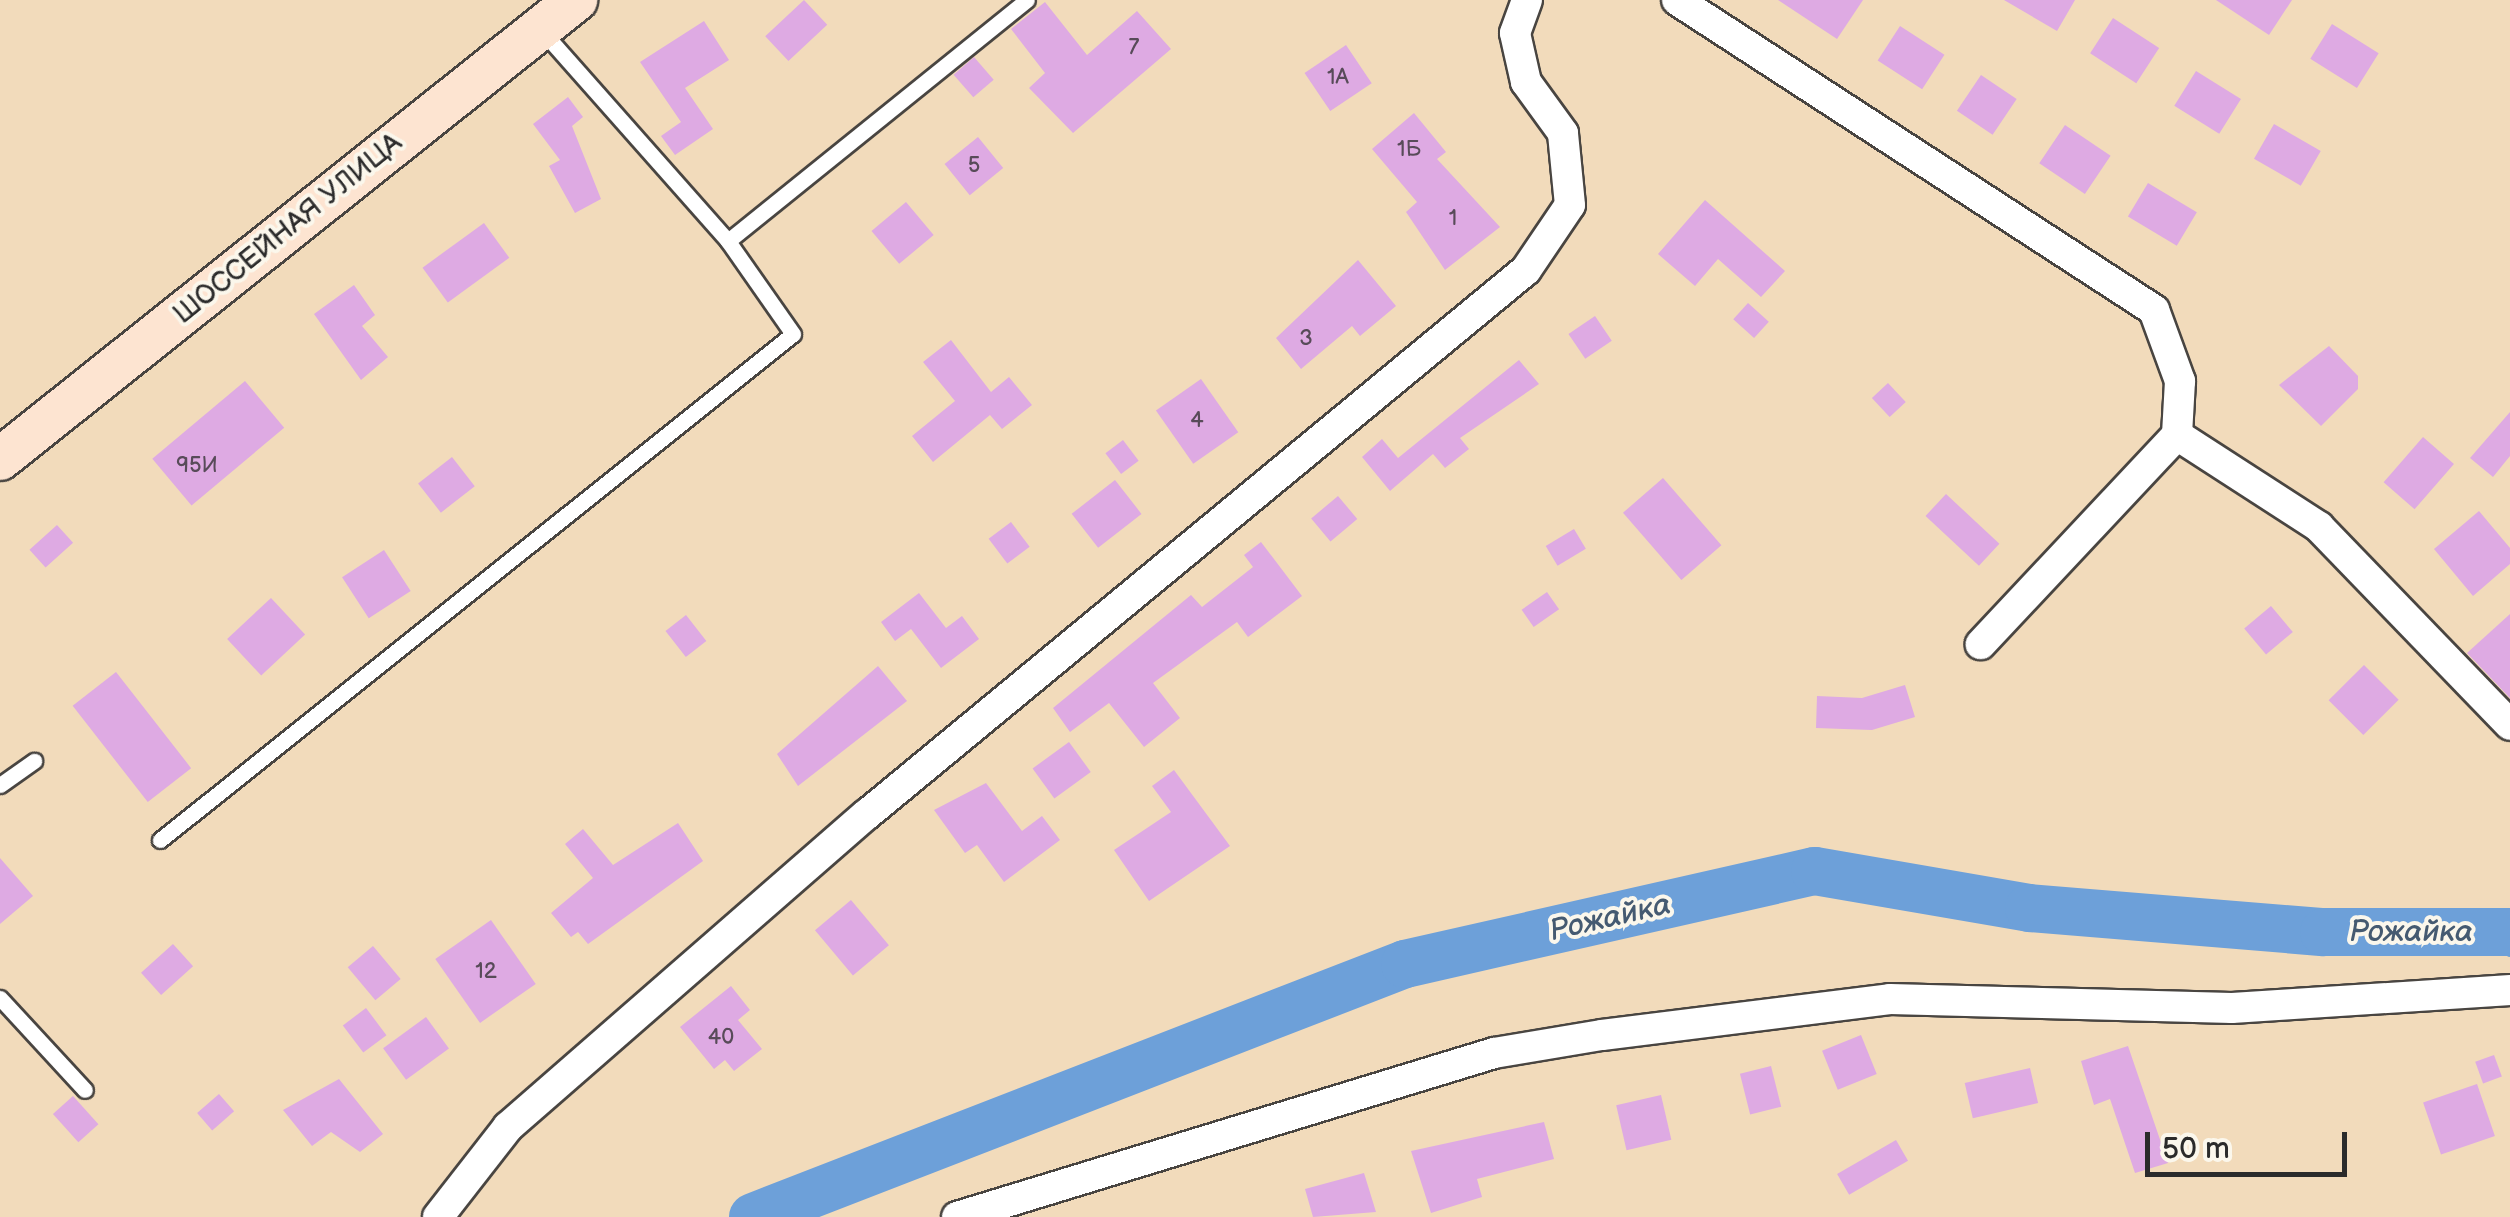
<!DOCTYPE html>
<meta charset="utf-8">
<style>
body{margin:0}
#map{position:relative;width:2510px;height:1217px;overflow:hidden;background:#f2dbbb;font-family:"Balsamiq Sans",sans-serif}
div>[style]{position:absolute}
.stream>*{height:8px;margin:-4px;padding:0 4px;transform-origin:4px;border-radius:4px;background:#6da0d9}
.river>*{height:48px;margin:-24px;padding:0 24px;transform-origin:24px;border-radius:24px;background:#6da0d9}
.building>*{inset:0;background:#deaae3;transform-origin:0 0}
.roads{filter:drop-shadow(2px 0 #494541) drop-shadow(-2px 0 #494541) drop-shadow(0 2px #494541) drop-shadow(0 -2px #494541)}
.lane>*{height:15px;margin:-7.5px;padding:0 7.5px;transform-origin:7.5px;border-radius:7.5px;background:#fff}
.street>*{height:30px;margin:-15px;padding:0 15px;transform-origin:15px;border-radius:15px;background:#fff}
.secondary>*{height:42px;margin:-21px;padding:0 21px;transform-origin:21px;border-radius:21px;background:#fde4d1}
span{translate:-50% -50%;white-space:nowrap;text-align:center;line-height:1.15;-webkit-text-stroke:8px #fbf7ec;paint-order:stroke}
.number-label{font-size:22px;color:#584b59}
.number-label span{-webkit-text-stroke-width:0}
.street-label{font-size:28px;color:#2b2b2b}
.water-label{font-size:30px;color:#455a71;font-style:italic}
.scale{position:absolute;left:2145px;top:1132px;width:202px;height:45px;box-sizing:border-box;border:5px solid #2b2b2b;border-top:0;padding-left:12px;font-size:30px;line-height:35px;white-space:nowrap;color:#2b2b2b;-webkit-text-stroke:8px #fbf7ec;paint-order:stroke}
</style>
<div id="map">
<div class="stream">
<div style="left:2510px;top:945px;width:8px;rotate:90deg"></div>
</div>
<div class="river">
<div style="left:753px;top:1217px;width:699px;rotate:-21.21deg"></div>
<div style="left:1405px;top:964px;width:420px;rotate:-12.8deg"></div>
<div style="left:1815px;top:871px;width:217px;rotate:9.8deg"></div>
<div style="left:2029px;top:908px;width:296px;rotate:4.7deg"></div>
<div style="left:2324px;top:932px;width:186px"></div>
</div>
<div class="building">
<div style="left:804px;top:0;width:34px;height:53px;rotate:47deg"></div>
<div style="clip-path:polygon(1778px 0,1863px 0,1837px 39px)"></div>
<div style="clip-path:polygon(2004px 0,2075px 0,2057px 31px)"></div>
<div style="clip-path:polygon(2216px 0,2292px 0,2269px 35px)"></div>
<div style="clip-path:polygon(1045px 2px,1087px 55px,1137px 11px,1171px 49px,1073px 133px,1029px 88px,1045px 73px,1011px 29px)"></div>
<div style="left:2113px;top:18px;width:55px;height:42px;rotate:33deg"></div>
<div style="clip-path:polygon(704px 21px,729px 60px,685px 88px,713px 129px,675px 155px,661px 136px,681px 122px,640px 62px)"></div>
<div style="left:2332px;top:24px;width:55px;height:41px;rotate:32deg"></div>
<div style="left:1900px;top:26px;width:53px;height:41px;rotate:33deg"></div>
<div style="left:1346px;top:45px;width:46px;height:50px;rotate:56deg"></div>
<div style="left:974px;top:57px;width:30px;height:27px;rotate:49deg"></div>
<div style="left:2196px;top:71px;width:53px;height:41px;rotate:32deg"></div>
<div style="left:1981px;top:75px;width:43px;height:43px;rotate:34deg"></div>
<div style="clip-path:polygon(568px 97px,583px 117px,572px 126px,601px 199px,575px 213px,549px 166px,560px 160px,533px 124px)"></div>
<div style="clip-path:polygon(1414px 113px,1446px 152px,1437px 159px,1500px 227px,1445px 270px,1406px 212px,1417px 202px,1372px 149px)"></div>
<div style="left:2274px;top:124px;width:54px;height:40px;rotate:30deg"></div>
<div style="left:2065px;top:125px;width:55px;height:46px;rotate:34deg"></div>
<div style="left:978px;top:137px;width:40px;height:43px;rotate:51deg"></div>
<div style="left:2148px;top:183px;width:57px;height:39px;rotate:31deg"></div>
<div style="clip-path:polygon(1705px 200px,1785px 271px,1761px 297px,1718px 259px,1695px 286px,1658px 254px)"></div>
<div style="left:906px;top:202px;width:43px;height:45px;rotate:50deg"></div>
<div style="left:484px;top:223px;width:43px;height:76px;rotate:54deg"></div>
<div style="clip-path:polygon(1358px 260px,1396px 306px,1360px 336px,1352px 326px,1301px 369px,1276px 338px)"></div>
<div style="clip-path:polygon(354px 285px,375px 315px,362px 326px,388px 357px,361px 380px,314px 314px)"></div>
<div style="left:1748px;top:303px;width:28px;height:22px;rotate:42deg"></div>
<div style="left:1595px;top:316px;width:30px;height:32px;rotate:56deg"></div>
<div style="clip-path:polygon(951px 340px,991px 392px,1009px 377px,1032px 405px,1002px 429px,990px 415px,933px 462px,912px 436px,955px 401px,923px 362px)"></div>
<div style="clip-path:polygon(2329px 346px,2358px 376px,2358px 389px,2321px 426px,2279px 385px)"></div>
<div style="clip-path:polygon(1519px 360px,1539px 384px,1460px 438px,1469px 449px,1445px 468px,1433px 454px,1390px 491px,1362px 457px,1382px 439px,1398px 458px)"></div>
<div style="left:1201px;top:379px;width:65px;height:55px;rotate:55deg"></div>
<div style="left:245px;top:381px;width:61px;height:121px;rotate:50deg"></div>
<div style="left:1888px;top:383px;width:26px;height:22px;rotate:47deg"></div>
<div style="clip-path:polygon(2510px 412px,2510px 456px,2493px 477px,2470px 458px)"></div>
<div style="left:2423px;top:437px;width:41px;height:60px;rotate:41deg"></div>
<div style="left:1123px;top:440px;width:26px;height:22px;rotate:53deg"></div>
<div style="left:452px;top:457px;width:37px;height:43px;rotate:52deg"></div>
<div style="left:1663px;top:478px;width:89px;height:53px;rotate:49deg"></div>
<div style="left:1115px;top:480px;width:43px;height:55px;rotate:52deg"></div>
<div style="left:1946px;top:494px;width:73px;height:30px;rotate:43deg"></div>
<div style="left:1338px;top:496px;width:30px;height:35px;rotate:50deg"></div>
<div style="clip-path:polygon(2479px 511px,2510px 548px,2510px 564px,2473px 596px,2434px 549px)"></div>
<div style="left:1011px;top:522px;width:31px;height:28px;rotate:53deg"></div>
<div style="left:57px;top:525px;width:24px;height:37px;rotate:48deg"></div>
<div style="left:1574px;top:529px;width:23px;height:33px;rotate:59deg"></div>
<div style="clip-path:polygon(1261px 542px,1302px 596px,1248px 637px,1237px 622px,1153px 683px,1180px 718px,1144px 747px,1109px 703px,1070px 732px,1053px 708px,1191px 595px,1202px 607px,1253px 567px,1244px 555px)"></div>
<div style="left:384px;top:550px;width:49px;height:50px;rotate:57deg"></div>
<div style="left:1547px;top:592px;width:21px;height:31px;rotate:55deg"></div>
<div style="clip-path:polygon(919px 593px,946px 628px,962px 616px,979px 639px,941px 668px,911px 629px,895px 641px,881px 622px)"></div>
<div style="left:271px;top:598px;width:50px;height:60px;rotate:47deg"></div>
<div style="left:2271px;top:606px;width:34px;height:35px;rotate:50deg"></div>
<div style="clip-path:polygon(2510px 614px,2510px 698px,2467px 653px)"></div>
<div style="left:686px;top:615px;width:33px;height:26px;rotate:52deg"></div>
<div style="left:2364px;top:665px;width:49px;height:50px;rotate:45deg"></div>
<div style="clip-path:polygon(878px 666px,907px 701px,798px 786px,777px 754px)"></div>
<div style="left:116px;top:672px;width:122px;height:55px;rotate:52deg"></div>
<div style="clip-path:polygon(1905px 685px,1915px 717px,1872px 730px,1816px 728px,1817px 696px,1862px 698px)"></div>
<div style="left:1069px;top:742px;width:37px;height:45px;rotate:54deg"></div>
<div style="clip-path:polygon(1174px 770px,1230px 846px,1149px 901px,1114px 850px,1171px 812px,1152px 786px)"></div>
<div style="clip-path:polygon(986px 783px,1022px 831px,1042px 816px,1060px 840px,1004px 882px,977px 845px,965px 853px,934px 810px)"></div>
<div style="clip-path:polygon(678px 823px,703px 861px,588px 944px,578px 932px,571px 937px,551px 913px,593px 878px,565px 844px,583px 829px,613px 865px)"></div>
<div style="clip-path:polygon(0 858px,33px 896px,0 924px)"></div>
<div style="left:851px;top:900px;width:59px;height:47px;rotate:50deg"></div>
<div style="left:491px;top:920px;width:78px;height:68px;rotate:55deg"></div>
<div style="left:173px;top:944px;width:30px;height:43px;rotate:48deg"></div>
<div style="left:373px;top:946px;width:43px;height:33px;rotate:50deg"></div>
<div style="clip-path:polygon(731px 986px,750px 1010px,738px 1020px,762px 1049px,734px 1071px,725px 1060px,714px 1069px,680px 1027px)"></div>
<div style="left:366px;top:1008px;width:34px;height:29px;rotate:53deg"></div>
<div style="left:426px;top:1017px;width:39px;height:53px;rotate:54deg"></div>
<div style="left:1861px;top:1035px;width:42px;height:42px;rotate:68deg"></div>
<div style="clip-path:polygon(2128px 1046px,2168px 1163px,2135px 1173px,2110px 1099px,2094px 1105px,2081px 1061px)"></div>
<div style="left:2494px;top:1055px;width:23px;height:20px;rotate:70deg"></div>
<div style="left:1771px;top:1066px;width:42px;height:32px;rotate:76deg"></div>
<div style="left:2030px;top:1068px;width:36px;height:67px;rotate:77deg"></div>
<div style="clip-path:polygon(339px 1079px,383px 1134px,360px 1152px,331px 1132px,312px 1146px,283px 1110px)"></div>
<div style="left:2477px;top:1084px;width:55px;height:57px;rotate:71deg"></div>
<div style="left:219px;top:1094px;width:23px;height:29px;rotate:49deg"></div>
<div style="left:1661px;top:1095px;width:46px;height:46px;rotate:77deg"></div>
<div style="left:73px;top:1096px;width:38px;height:27px;rotate:48deg"></div>
<div style="clip-path:polygon(1544px 1122px,1554px 1159px,1477px 1179px,1482px 1197px,1431px 1213px,1411px 1151px)"></div>
<div style="left:1896px;top:1140px;width:24px;height:68px;rotate:60deg"></div>
<div style="clip-path:polygon(1364px 1173px,1376px 1212px,1313px 1217px,1305px 1189px)"></div>
</div>
<div class="roads">
<div class="lane">
<div style="left:728px;top:241px;width:384px;rotate:-38.9deg"></div>
<div style="left:0;top:785px;width:42px;rotate:-35.2deg"></div>
<div style="left:160px;top:840px;width:810px;rotate:-38.64deg"></div>
<div style="left:793px;top:334px;width:113px;rotate:-125deg"></div>
<div style="left:728px;top:241px;width:281px;rotate:-131.5deg"></div>
<div style="left:0;top:998px;width:125px;rotate:47.3deg"></div>
</div>
<div class="street">
<div style="left:1677px;top:0;width:569px;rotate:33.02deg"></div>
<div style="left:2154px;top:310px;width:76px;rotate:69.9deg"></div>
<div style="left:2180px;top:381px;width:54px;rotate:93.2deg"></div>
<div style="left:2177px;top:435px;width:287px;rotate:133.2deg"></div>
<div style="left:2177px;top:435px;width:169px;rotate:32.9deg"></div>
<div style="left:2319px;top:527px;width:275px;rotate:46deg"></div>
<div style="left:438px;top:1217px;width:114px;rotate:-52.1deg"></div>
<div style="left:508px;top:1127px;width:475px;rotate:-41.1deg"></div>
<div style="left:866px;top:815px;width:856px;rotate:-39.55deg"></div>
<div style="left:1526px;top:270px;width:78px;rotate:-55.9deg"></div>
<div style="left:1570px;top:205px;width:72px;rotate:-95.6deg"></div>
<div style="left:1563px;top:133px;width:63px;rotate:-126deg"></div>
<div style="left:1526px;top:82px;width:50px;rotate:-102.7deg"></div>
<div style="left:1515px;top:33px;width:35px;rotate:-70deg"></div>
<div style="left:957px;top:1217px;width:561px;rotate:-16.98deg"></div>
<div style="left:1494px;top:1053px;width:109px;rotate:-9.5deg"></div>
<div style="left:1602px;top:1035px;width:290px;rotate:-7.1deg"></div>
<div style="left:1890px;top:999px;width:342px;rotate:1.5deg"></div>
<div style="left:2232px;top:1008px;width:279px;rotate:-3.7deg"></div>
</div>
<div class="secondary">
<div style="left:0;top:459px;width:737px;rotate:-38.55deg"></div>
</div>
</div>
<div class="number-label">
<span style="left:1134px;top:48px">7</span>
<span style="left:1338px;top:78px">1А</span>
<span style="left:1409px;top:150px">1Б</span>
<span style="left:974px;top:166px">5</span>
<span style="left:1453px;top:219px">1</span>
<span style="left:1306px;top:339px">3</span>
<span style="left:1197px;top:421px">4</span>
<span style="left:197px;top:466px">95И</span>
<span style="left:486px;top:972px">12</span>
<span style="left:721px;top:1038px">40</span>
</div>
<div class="street-label">
<span style="left:288px;top:229px;rotate:-39deg">ШОССЕЙНАЯ УЛИЦА</span>
</div>
<div class="water-label">
<span style="left:1610px;top:918px;rotate:-13deg">Рожайка</span>
<span style="left:2411px;top:932px">Рожайка</span>
</div>
<div class="scale">50 m</div>
</div>
